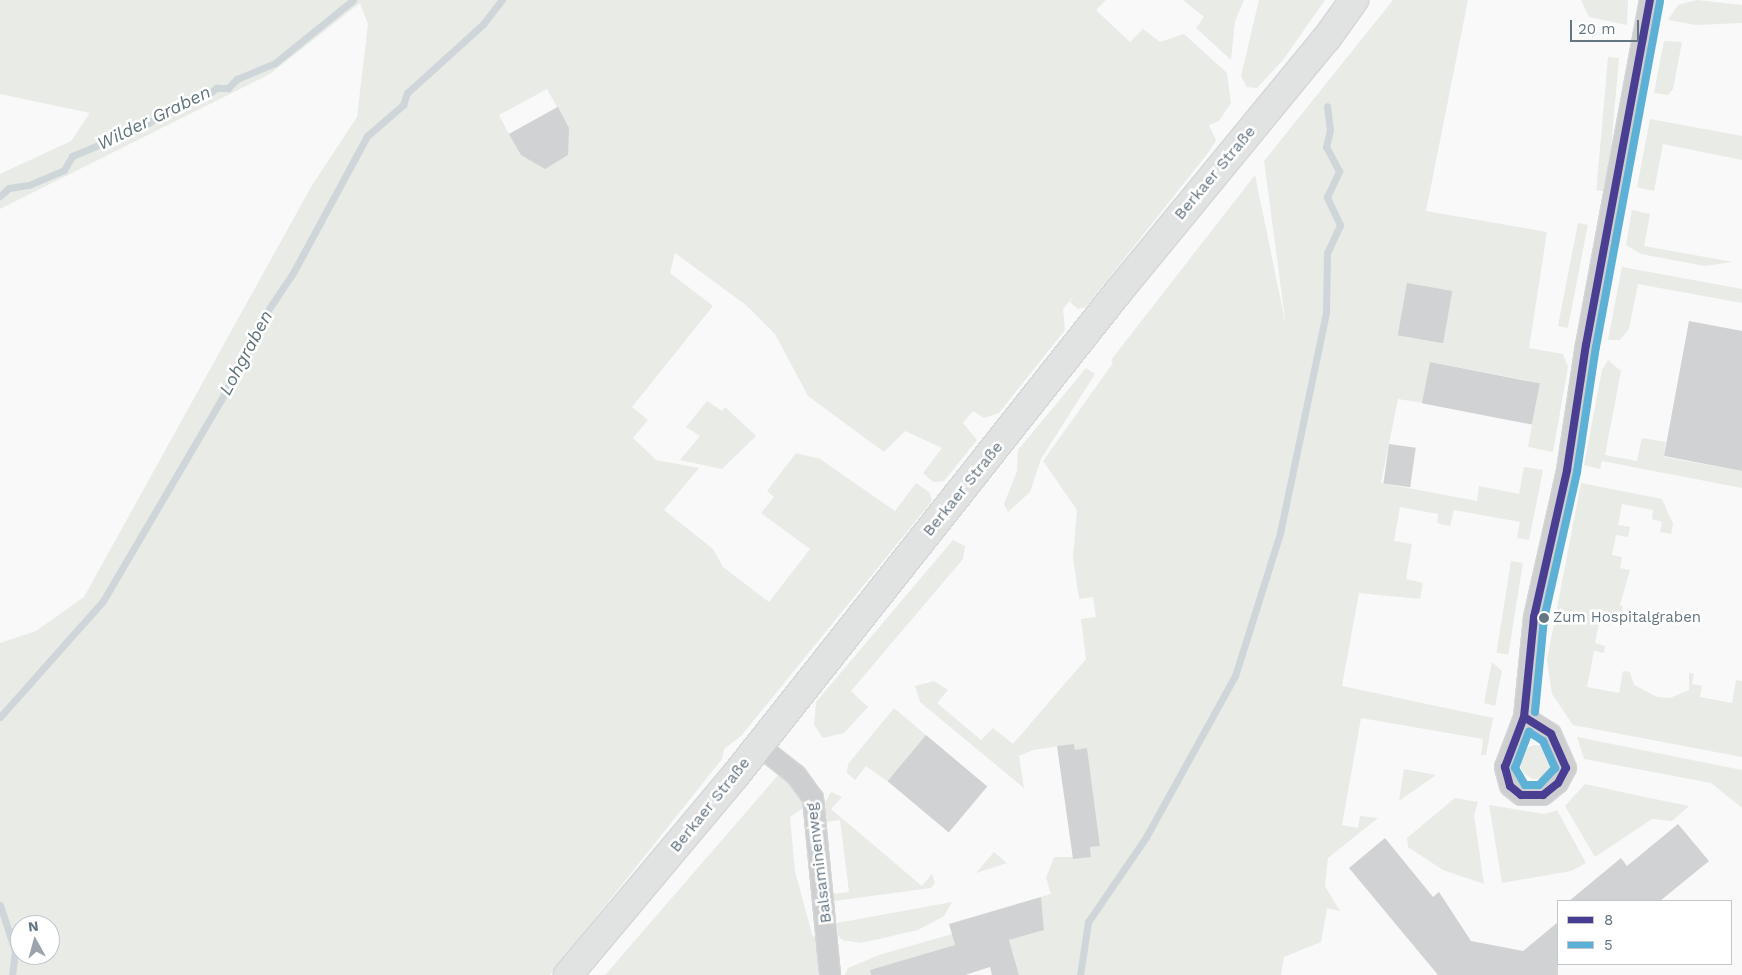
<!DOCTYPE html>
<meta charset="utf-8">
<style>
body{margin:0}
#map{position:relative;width:1742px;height:975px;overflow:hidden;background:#f9f9f9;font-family:"Work Sans",sans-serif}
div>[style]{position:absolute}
.green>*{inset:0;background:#e8ebe6;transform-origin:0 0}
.round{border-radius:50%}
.stream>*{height:7px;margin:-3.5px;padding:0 3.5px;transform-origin:3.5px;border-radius:3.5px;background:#ced6d9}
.building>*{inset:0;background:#d0d2d3;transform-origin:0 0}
.roads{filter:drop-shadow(1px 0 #d5d6d7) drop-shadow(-1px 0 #d5d6d7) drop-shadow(0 1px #d5d6d7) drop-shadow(0 -1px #d5d6d7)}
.minor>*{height:20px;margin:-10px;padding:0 10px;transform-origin:10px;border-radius:10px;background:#cecfd0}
.secondary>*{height:28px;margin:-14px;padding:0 14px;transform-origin:14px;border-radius:14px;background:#e1e2e2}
.bus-1>*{height:8px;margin:-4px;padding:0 4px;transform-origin:4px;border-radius:4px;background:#493e92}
.bus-2>*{height:8px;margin:-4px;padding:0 4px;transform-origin:4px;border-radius:4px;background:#5eb1d6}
.dots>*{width:14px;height:14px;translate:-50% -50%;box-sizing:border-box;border:2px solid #fff;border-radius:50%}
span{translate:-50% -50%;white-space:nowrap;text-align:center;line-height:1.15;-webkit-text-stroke:5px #fff;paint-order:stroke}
.bus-label{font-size:15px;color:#657683}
.left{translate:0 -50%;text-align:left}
.street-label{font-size:16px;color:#657683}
.water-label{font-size:18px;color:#60757c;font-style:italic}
.legend{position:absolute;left:1557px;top:900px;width:175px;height:65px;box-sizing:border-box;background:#fff;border:1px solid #c1c8cd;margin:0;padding:6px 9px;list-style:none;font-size:15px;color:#657683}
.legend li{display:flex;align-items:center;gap:10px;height:25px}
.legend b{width:25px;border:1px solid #c1c8cd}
.north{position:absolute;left:10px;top:915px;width:50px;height:50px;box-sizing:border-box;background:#fff;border:1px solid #c1c8cd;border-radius:50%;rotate:353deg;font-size:14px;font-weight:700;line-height:20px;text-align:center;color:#657683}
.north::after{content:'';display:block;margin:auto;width:18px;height:22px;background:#99a4ac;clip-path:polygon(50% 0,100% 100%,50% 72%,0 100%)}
.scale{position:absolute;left:1570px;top:20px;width:69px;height:22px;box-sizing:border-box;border:2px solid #657683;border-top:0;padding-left:6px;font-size:15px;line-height:18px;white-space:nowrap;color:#657683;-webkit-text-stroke:4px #fff;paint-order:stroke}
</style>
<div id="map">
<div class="green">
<div style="clip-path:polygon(evenodd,0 0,1106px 0,1096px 10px,1130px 42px,1143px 29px,1160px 42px,1184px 34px,1227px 73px,1231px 103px,1219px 121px,1209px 125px,1216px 140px,1211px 149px,1086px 307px,1078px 309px,1070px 302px,1075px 294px,1063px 309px,1065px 330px,999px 413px,984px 418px,973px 411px,963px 423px,977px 440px,944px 481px,933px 482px,923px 473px,942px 448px,905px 431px,884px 452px,808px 396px,775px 334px,746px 305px,675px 253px,670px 273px,713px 306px,632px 407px,648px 420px,633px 438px,656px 460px,699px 468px,664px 510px,713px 549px,723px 567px,769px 602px,810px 549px,761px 513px,774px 497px,767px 491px,796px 453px,820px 459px,895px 511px,916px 483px,930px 493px,932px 501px,741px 736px,724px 749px,722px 759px,550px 975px,0 975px,0 643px,36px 631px,84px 597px,311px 187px,357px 117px,368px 24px,360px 3px,270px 74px,0 209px,0 174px,71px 141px,90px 113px,0 94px,0 0,547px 89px,557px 107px,509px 134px,499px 115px,547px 89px,0 0,20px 925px,50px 925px,50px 955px,20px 955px,20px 925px)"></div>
<div style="clip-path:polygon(1183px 0,1244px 0,1235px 21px,1231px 60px,1196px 28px,1204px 17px)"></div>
<div style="clip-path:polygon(1259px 0,1325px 0,1283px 60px,1257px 88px,1247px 87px,1241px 76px)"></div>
<div style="clip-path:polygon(1393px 0,1468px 0,1426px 211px,1547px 232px,1529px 348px,1563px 354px,1568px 367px,1553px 452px,1528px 447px,1540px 383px,1430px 362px,1423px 403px,1398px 399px,1381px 483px,1477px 501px,1479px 486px,1519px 494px,1524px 467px,1543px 470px,1529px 540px,1517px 538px,1520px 522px,1454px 510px,1450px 526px,1437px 523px,1438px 514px,1400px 507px,1394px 541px,1412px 544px,1406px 579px,1423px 583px,1420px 599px,1359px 593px,1342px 686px,1493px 718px,1486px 755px,1481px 755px,1483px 739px,1361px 718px,1342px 825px,1358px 828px,1360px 816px,1378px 818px,1328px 858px,1325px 886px,1340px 911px,1327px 908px,1321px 942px,1284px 957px,1281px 975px,1019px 975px,1009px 940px,1044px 930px,1041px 897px,1051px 894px,1046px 878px,1054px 857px,1091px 857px,1090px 847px,1100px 845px,1087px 749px,1075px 750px,1074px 744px,1033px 750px,1019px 756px,1024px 788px,920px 702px,915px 686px,934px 681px,948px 690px,937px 703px,981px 740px,993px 728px,1013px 744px,1086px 659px,1081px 619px,1096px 617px,1093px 597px,1079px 599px,1073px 558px,1077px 510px,1043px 461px,1113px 363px,1111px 360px,1255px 175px,1286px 326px,1264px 161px)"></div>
<div style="clip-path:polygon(1581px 0,1628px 0,1627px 25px,1589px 17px)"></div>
<div style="clip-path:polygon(1697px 0,1742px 5px,1742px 23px,1696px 25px,1668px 20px,1678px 5px)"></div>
<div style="clip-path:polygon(1664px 41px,1682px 42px,1673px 89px,1668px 95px,1654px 93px)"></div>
<div style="left:1608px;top:57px;width:11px;height:134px;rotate:5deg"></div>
<div style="clip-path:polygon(1650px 119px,1742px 136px,1742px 160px,1663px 144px,1654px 191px,1637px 187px)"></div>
<div style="clip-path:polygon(1632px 210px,1650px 214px,1644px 246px,1733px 262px,1705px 266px,1641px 254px,1626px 245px)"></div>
<div style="left:1578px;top:223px;width:10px;height:105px;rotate:11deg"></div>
<div style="clip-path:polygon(1622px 267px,1742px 289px,1742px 303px,1638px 284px,1629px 329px,1620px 340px,1608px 340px)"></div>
<div style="clip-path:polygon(1608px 360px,1621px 371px,1605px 455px,1637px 461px,1642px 438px,1666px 442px,1664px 457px,1742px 471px,1742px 488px,1602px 461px,1600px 469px,1584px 465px,1602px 370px)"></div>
<div style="clip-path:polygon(1086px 368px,1095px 374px,1041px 459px,1030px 492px,1008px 512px,1004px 504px,1017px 471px,1018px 450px)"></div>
<div style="clip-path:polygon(707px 401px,722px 411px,725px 407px,756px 436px,722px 469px,680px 460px,700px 436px,686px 427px)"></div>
<div style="clip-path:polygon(1581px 483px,1662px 499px,1673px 524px,1671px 534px,1660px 532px,1662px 522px,1652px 519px,1653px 510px,1622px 504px,1618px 525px,1630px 527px,1628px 537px,1616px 535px,1612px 555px,1622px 557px,1620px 568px,1630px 570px,1620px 605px,1623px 607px,1621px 617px,1611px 615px,1609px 625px,1599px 623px,1595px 643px,1605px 646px,1604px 653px,1594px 651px,1587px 687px,1619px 693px,1623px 671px,1630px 672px,1634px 685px,1657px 697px,1670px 698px,1689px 690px,1689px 673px,1694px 674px,1692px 684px,1702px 686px,1700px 697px,1732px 703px,1736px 680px,1742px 681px,1742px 757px,1573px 725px,1552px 694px,1547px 660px)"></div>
<div style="clip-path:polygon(953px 540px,965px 546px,963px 559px,851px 691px,868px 707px,844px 733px,823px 738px,814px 725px,816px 702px)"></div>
<div style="left:1511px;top:561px;width:12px;height:93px;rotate:9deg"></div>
<div style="clip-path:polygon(1492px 662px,1502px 671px,1495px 706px,1484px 703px)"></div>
<div style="clip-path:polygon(894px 708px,926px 735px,887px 781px,866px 766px,855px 780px,847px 773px,848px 764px)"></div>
<div style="clip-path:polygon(1577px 737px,1742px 770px,1742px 808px,1711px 783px,1584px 759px)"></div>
<div class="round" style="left:1520px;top:745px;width:34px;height:34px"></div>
<div style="clip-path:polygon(1404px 769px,1436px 775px,1399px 801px)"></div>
<div style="clip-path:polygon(780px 773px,793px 778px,806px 806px,790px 817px,795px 871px,812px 934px,820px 943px,818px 975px,605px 975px)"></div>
<div style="clip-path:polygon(1585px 784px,1635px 795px,1689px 806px,1672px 821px,1652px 819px,1595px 857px,1565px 806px)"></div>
<div style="clip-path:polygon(831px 792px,842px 797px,831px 809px,922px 886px,932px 874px,935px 883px,931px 888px,834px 901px,834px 894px,849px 892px,840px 820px,825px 822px,823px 806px)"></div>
<div style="clip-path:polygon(1455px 798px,1478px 802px,1474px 815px,1484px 884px,1443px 870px,1408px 847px,1407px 838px)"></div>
<div style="clip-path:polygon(1489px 805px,1545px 814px,1557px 810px,1586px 863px,1571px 871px,1502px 883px)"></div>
<div style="clip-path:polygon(994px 852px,1007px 863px,976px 873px)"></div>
<div style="clip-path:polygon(952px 902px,944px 916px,918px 930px,861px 943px,842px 940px,838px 935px,837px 923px)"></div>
<div style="clip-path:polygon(952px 934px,955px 945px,878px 968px,880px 975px,845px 975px,848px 968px,879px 955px)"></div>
</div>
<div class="stream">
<div style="left:0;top:196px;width:12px;rotate:-42deg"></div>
<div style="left:9px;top:188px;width:20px;rotate:-9deg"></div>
<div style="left:29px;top:185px;width:38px;rotate:-23deg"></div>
<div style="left:64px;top:170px;width:16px;rotate:-60deg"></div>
<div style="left:72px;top:156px;width:76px;rotate:-22.5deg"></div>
<div style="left:142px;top:127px;width:53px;rotate:-31.9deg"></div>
<div style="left:187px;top:99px;width:17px;rotate:-3deg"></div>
<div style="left:204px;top:98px;width:16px;rotate:-40deg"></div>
<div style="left:216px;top:88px;width:12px"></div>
<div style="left:228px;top:88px;width:13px;rotate:-45deg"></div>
<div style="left:237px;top:79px;width:41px;rotate:-22.8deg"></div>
<div style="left:275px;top:63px;width:100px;rotate:-38.9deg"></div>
<div style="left:0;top:717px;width:155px;rotate:-48.4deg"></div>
<div style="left:103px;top:601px;width:235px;rotate:-59.6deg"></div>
<div style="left:222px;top:398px;width:89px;rotate:-63.1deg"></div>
<div style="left:262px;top:319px;width:55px;rotate:-56deg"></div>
<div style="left:293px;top:273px;width:156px;rotate:-61.6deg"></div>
<div style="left:367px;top:136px;width:48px;rotate:-40.7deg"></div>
<div style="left:403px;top:105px;width:13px;rotate:-72deg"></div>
<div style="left:407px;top:93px;width:103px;rotate:-42.2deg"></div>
<div style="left:483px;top:24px;width:31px;rotate:-52deg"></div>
<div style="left:0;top:905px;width:48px;rotate:71.9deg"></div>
<div style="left:15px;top:951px;width:24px;rotate:97deg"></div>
<div style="left:1080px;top:975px;width:54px;rotate:-81.4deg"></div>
<div style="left:1088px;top:922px;width:103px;rotate:-55.7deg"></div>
<div style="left:1146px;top:837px;width:184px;rotate:-61.1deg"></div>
<div style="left:1235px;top:676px;width:150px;rotate:-72.5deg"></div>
<div style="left:1280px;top:533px;width:226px;rotate:-78.2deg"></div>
<div style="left:1326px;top:312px;width:59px;rotate:-89deg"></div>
<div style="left:1327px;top:253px;width:31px;rotate:-65deg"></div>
<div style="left:1340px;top:225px;width:31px;rotate:-115deg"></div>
<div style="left:1327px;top:197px;width:29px;rotate:-65deg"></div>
<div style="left:1339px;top:171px;width:27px;rotate:-118deg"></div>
<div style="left:1326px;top:147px;width:17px;rotate:-77deg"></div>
<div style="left:1330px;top:130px;width:24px;rotate:-97deg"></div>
</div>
<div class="building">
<div style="clip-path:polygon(558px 107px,569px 128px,568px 155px,545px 169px,521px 155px,509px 134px)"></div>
<div style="left:1407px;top:283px;width:46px;height:53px;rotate:10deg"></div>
<div style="clip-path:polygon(1689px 321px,1742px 331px,1742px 471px,1664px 456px)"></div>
<div style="left:1430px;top:362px;width:112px;height:42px;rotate:11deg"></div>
<div style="left:1389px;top:444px;width:27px;height:40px;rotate:8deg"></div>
<div style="left:926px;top:735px;width:80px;height:60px;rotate:40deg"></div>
<div style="clip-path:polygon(1074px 744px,1075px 750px,1087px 748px,1100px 846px,1090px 847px,1091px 857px,1073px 859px,1057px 746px)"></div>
<div style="clip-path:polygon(1678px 824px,1709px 861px,1660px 901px,1569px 901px,1621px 858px,1627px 866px)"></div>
<div style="clip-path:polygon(1385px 838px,1433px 897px,1439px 892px,1471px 941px,1523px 951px,1558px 922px,1558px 975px,1438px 975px,1349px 868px)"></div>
<div style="clip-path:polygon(1041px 897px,1044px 930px,1009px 940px,1019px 975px,992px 975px,990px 967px,965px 975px,871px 975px,870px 970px,955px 945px,949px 924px)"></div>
</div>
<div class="roads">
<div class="minor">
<div style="left:1524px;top:717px;width:32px;rotate:32deg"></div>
<div style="left:1551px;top:734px;width:37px;rotate:66deg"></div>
<div style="left:1566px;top:768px;width:17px;rotate:118deg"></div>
<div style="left:1558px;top:783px;width:19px;rotate:141deg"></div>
<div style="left:1543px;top:795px;width:22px;rotate:180deg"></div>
<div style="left:1521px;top:795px;width:14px;rotate:-141deg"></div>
<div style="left:1510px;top:786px;width:20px;rotate:-105deg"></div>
<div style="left:1505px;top:767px;width:53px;rotate:-69.2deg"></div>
<div style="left:1524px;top:717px;width:100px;rotate:-84.3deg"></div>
<div style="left:1534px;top:617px;width:151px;rotate:-77.3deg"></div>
<div style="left:1567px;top:470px;width:126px;rotate:-81.4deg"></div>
<div style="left:1586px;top:345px;width:351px;rotate:-79.5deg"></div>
<div style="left:758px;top:745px;width:48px;rotate:38.3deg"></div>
<div style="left:796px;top:775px;width:29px;rotate:54deg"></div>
<div style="left:813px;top:798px;width:178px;rotate:84.5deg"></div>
</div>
<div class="secondary">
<div style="left:568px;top:975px;width:260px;rotate:-50deg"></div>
<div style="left:735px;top:776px;width:617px;rotate:-51.64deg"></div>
<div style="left:1118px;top:292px;width:329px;rotate:-50.6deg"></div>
<div style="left:1327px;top:38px;width:47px;rotate:-54.6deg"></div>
</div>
</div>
<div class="bus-1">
<div style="left:1524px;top:717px;width:32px;rotate:32deg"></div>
<div style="left:1551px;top:734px;width:37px;rotate:66deg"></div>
<div style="left:1566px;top:768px;width:17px;rotate:118deg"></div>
<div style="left:1558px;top:783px;width:19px;rotate:141deg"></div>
<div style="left:1543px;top:795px;width:22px;rotate:180deg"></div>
<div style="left:1521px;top:795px;width:14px;rotate:-141deg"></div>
<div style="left:1510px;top:786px;width:20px;rotate:-105deg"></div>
<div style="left:1505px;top:767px;width:53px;rotate:-69.2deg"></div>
<div style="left:1524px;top:717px;width:100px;rotate:-84.3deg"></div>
<div style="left:1534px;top:617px;width:151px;rotate:-77.3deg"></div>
<div style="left:1567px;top:470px;width:126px;rotate:-81.4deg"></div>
<div style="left:1586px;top:345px;width:351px;rotate:-79.5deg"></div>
</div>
<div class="bus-2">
<div style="left:1535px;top:712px;width:93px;rotate:-84.5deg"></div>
<div style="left:1544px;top:619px;width:151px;rotate:-77.3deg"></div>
<div style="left:1577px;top:472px;width:126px;rotate:-81.4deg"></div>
<div style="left:1596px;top:347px;width:351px;rotate:-79.5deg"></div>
<div style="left:1529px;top:732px;width:17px;rotate:33deg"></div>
<div style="left:1543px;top:741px;width:30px;rotate:66deg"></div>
<div style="left:1555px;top:768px;width:23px;rotate:133deg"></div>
<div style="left:1539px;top:785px;width:14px;rotate:180deg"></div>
<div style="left:1525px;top:785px;width:20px;rotate:-120deg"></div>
<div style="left:1515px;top:768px;width:39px;rotate:-69deg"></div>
</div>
<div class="dots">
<div style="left:1544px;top:618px;background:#657683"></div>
</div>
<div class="bus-label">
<span class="left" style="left:1553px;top:618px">Zum Hospitalgraben</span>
</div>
<div class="street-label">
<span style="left:1215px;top:173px;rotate:-50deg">Berkaer Straße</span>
<span style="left:963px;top:489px;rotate:-51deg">Berkaer Straße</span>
<span style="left:710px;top:805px;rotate:-51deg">Berkaer Straße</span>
<span style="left:819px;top:863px;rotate:-97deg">Balsaminenweg</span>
</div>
<div class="water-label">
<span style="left:154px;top:118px;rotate:-26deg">Wilder Graben</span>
<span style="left:246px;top:353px;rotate:-62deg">Lohgraben</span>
</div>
<ul class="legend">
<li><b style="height:6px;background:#493e92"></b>8</li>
<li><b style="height:6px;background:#5eb1d6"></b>5</li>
</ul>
<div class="north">N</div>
<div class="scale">20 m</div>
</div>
